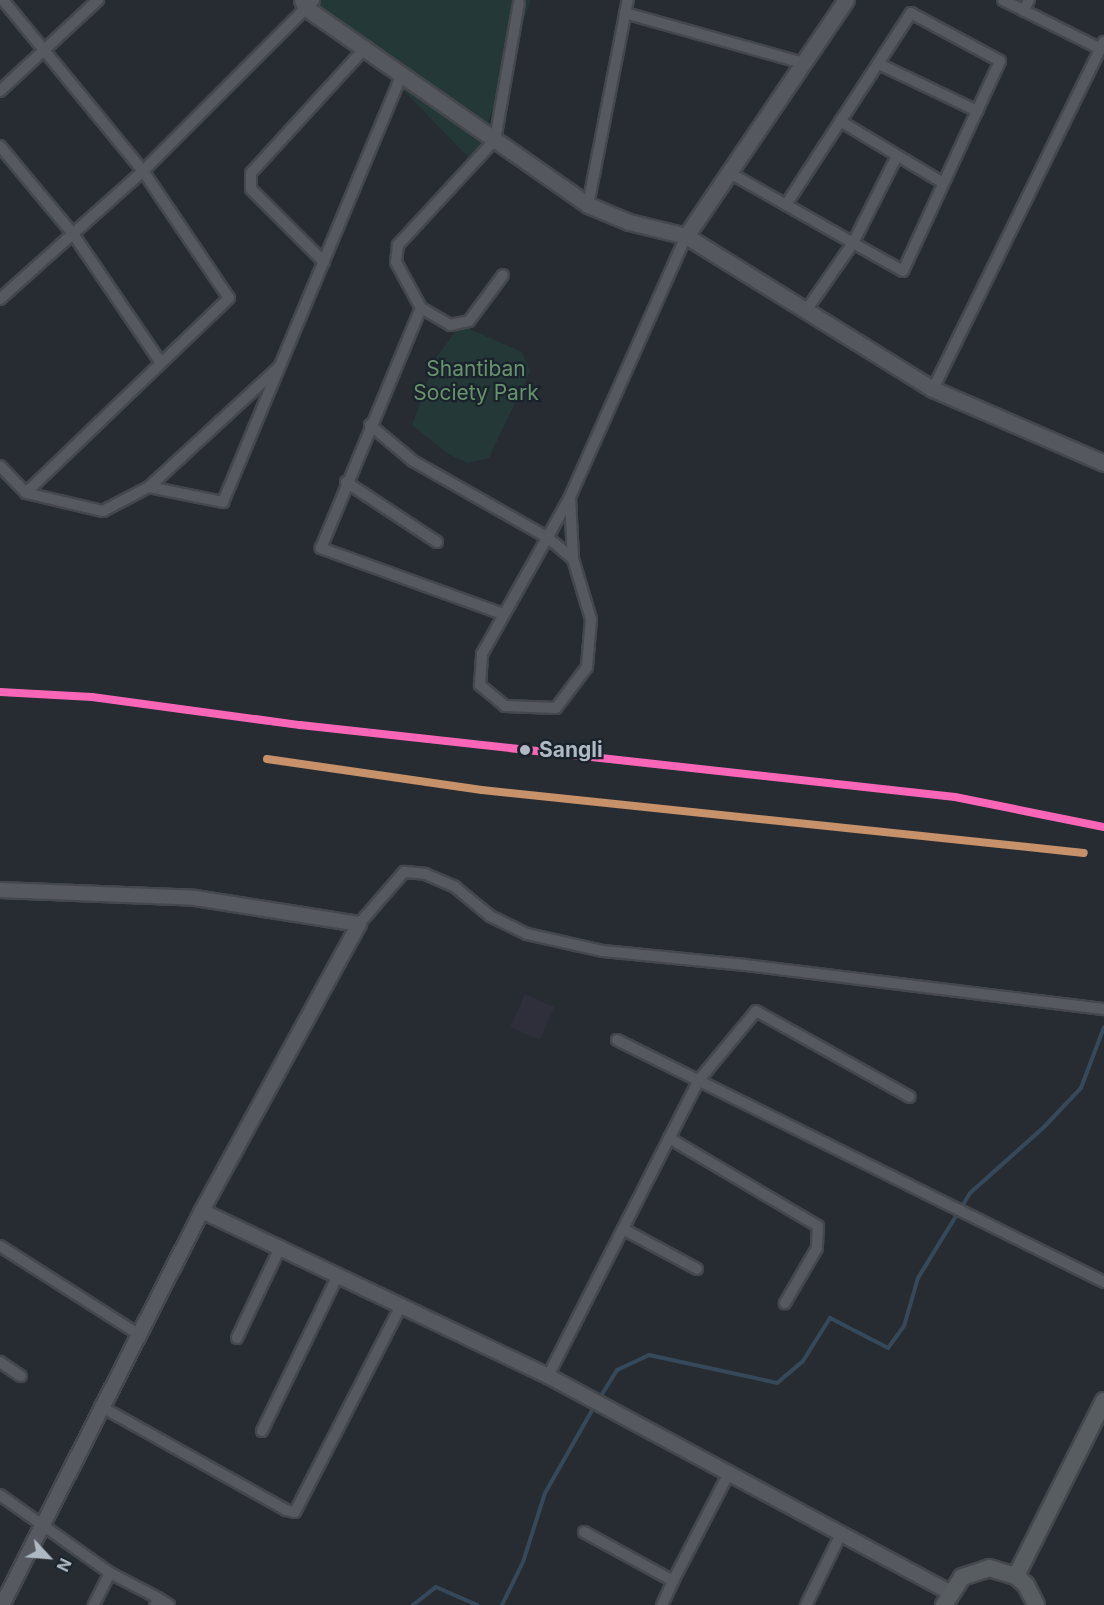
<!DOCTYPE html>
<style>
body{margin:0}
#map{position:relative;width:1104px;height:1605px;overflow:hidden;background:#262c32;font-family:Inter,sans-serif}
div>[style]{position:absolute}
.medical>*{inset:0;background:#2e2f3b;transform-origin:0 0}
.green>*{inset:0;background:#243838}
.stream>*{height:4px;margin:-2px;padding:0 2px;transform-origin:2px;border-radius:2px;background:#35495b}
.roads{filter:drop-shadow(2px 0 #44484d) drop-shadow(-2px 0 #44484d) drop-shadow(0 2px #44484d) drop-shadow(0 -2px #44484d)}
.minor>*{height:10px;margin:-5px;padding:0 5px;transform-origin:5px;border-radius:5px;background:#565a60}
.tertiary>*{height:14px;margin:-7px;padding:0 7px;transform-origin:7px;border-radius:7px;background:#565a60}
.secondary>*{height:15px;margin:-7.5px;padding:0 7.5px;transform-origin:7.5px;border-radius:7.5px;background:#55595f}
.primary>*{height:16px;margin:-8px;padding:0 8px;transform-origin:8px;border-radius:8px;background:#585d62}
.rail-1>*{height:8px;margin:-4px;padding:0 4px;transform-origin:4px;border-radius:4px;background:#fa66b7}
.rail-2>*{height:8px;margin:-4px;padding:0 4px;transform-origin:4px;border-radius:4px;background:#c7916a}
.dots>*{width:16px;height:16px;translate:-50% -50%;box-sizing:border-box;border:3px solid #1a232c;border-radius:50%}
span{translate:-50% -50%;white-space:nowrap;text-align:center;line-height:1.15;-webkit-text-stroke:4.5px #1a232c;paint-order:stroke}
.park-label{font-size:21px;color:#68936d}
.stop-label{font-size:21px;color:#afb9c4;font-weight:700}
.left{translate:0 -50%;text-align:left}
.north{position:absolute;left:18px;top:1527px;width:60px;height:60px;-webkit-text-stroke:4px #1a232c;paint-order:stroke;rotate:116deg;font-size:16px;font-weight:700;line-height:24px;text-align:center;color:#afb9c4}
.north::after{content:'';display:block;margin:auto;width:21px;height:27px;background:#afb9c4;clip-path:polygon(50% 0,100% 100%,50% 72%,0 100%)}
</style>
<div id="map">
<div class="medical">
<div style="left:525px;top:994px;width:32px;height:36px;rotate:24deg"></div>
</div>
<div class="green">
<div style="clip-path:polygon(315px 0,531px 0,474px 163px)"></div>
<div style="clip-path:polygon(460px 325px,522px 352px,530px 371px,489px 458px,468px 463px,448px 454px,412px 425px,436px 358px)"></div>
</div>
<div class="stream">
<div style="left:599px;top:1399px;width:34px;rotate:-58deg"></div>
<div style="left:617px;top:1370px;width:35px;rotate:-25deg"></div>
<div style="left:649px;top:1355px;width:131px;rotate:12.3deg"></div>
<div style="left:777px;top:1383px;width:34px;rotate:-40deg"></div>
<div style="left:803px;top:1361px;width:51px;rotate:-57.9deg"></div>
<div style="left:830px;top:1318px;width:65px;rotate:27.3deg"></div>
<div style="left:888px;top:1348px;width:27px;rotate:-54deg"></div>
<div style="left:904px;top:1326px;width:50px;rotate:-73.7deg"></div>
<div style="left:918px;top:1278px;width:100px;rotate:-58.5deg"></div>
<div style="left:970px;top:1193px;width:98px;rotate:-41.7deg"></div>
<div style="left:1043px;top:1128px;width:55px;rotate:-46.5deg"></div>
<div style="left:1081px;top:1088px;width:65px;rotate:-69.3deg"></div>
<div style="left:413px;top:1605px;width:29px;rotate:-38deg"></div>
<div style="left:436px;top:1587px;width:45px;rotate:23.7deg"></div>
<div style="left:502px;top:1605px;width:48px;rotate:-64deg"></div>
<div style="left:523px;top:1562px;width:72px;rotate:-72.3deg"></div>
<div style="left:545px;top:1493px;width:101px;rotate:-60.4deg"></div>
</div>
<div class="roads">
<div class="minor">
<div style="left:3px;top:0;width:221px;rotate:50.7deg"></div>
<div style="left:143px;top:171px;width:153px;rotate:55.9deg"></div>
<div style="left:229px;top:298px;width:281px;rotate:136.2deg"></div>
<div style="left:26px;top:493px;width:79px;rotate:13.2deg"></div>
<div style="left:103px;top:511px;width:52px;rotate:-27.6deg"></div>
<div style="left:149px;top:487px;width:76px;rotate:11.5deg"></div>
<div style="left:223px;top:502px;width:463px;rotate:-67.3deg"></div>
<div style="left:1003px;top:0;width:110px;rotate:26.6deg"></div>
<div style="left:1024px;top:11px;width:12px;rotate:-66deg"></div>
<div style="left:625px;top:13px;width:185px;rotate:15.7deg"></div>
<div style="left:879px;top:64px;width:109px;rotate:25.6deg"></div>
<div style="left:0;top:91px;width:134px;rotate:-42.9deg"></div>
<div style="left:840px;top:121px;width:120px;rotate:31deg"></div>
<div style="left:0;top:146px;width:114px;rotate:50.3deg"></div>
<div style="left:73px;top:234px;width:156px;rotate:55.7deg"></div>
<div style="left:730px;top:173px;width:142px;rotate:29.6deg"></div>
<div style="left:853px;top:243px;width:57px;rotate:29.2deg"></div>
<div style="left:903px;top:271px;width:231px;rotate:-65.2deg"></div>
<div style="left:1000px;top:61px;width:101px;rotate:-151.7deg"></div>
<div style="left:911px;top:13px;width:229px;rotate:123.1deg"></div>
<div style="left:588px;top:205px;width:209px;rotate:-79deg"></div>
<div style="left:324px;top:262px;width:103px;rotate:-135deg"></div>
<div style="left:251px;top:189px;width:16px;rotate:-90deg"></div>
<div style="left:251px;top:173px;width:171px;rotate:-47.6deg"></div>
<div style="left:0;top:299px;width:192px;rotate:-41.8deg"></div>
<div style="left:143px;top:171px;width:242px;rotate:-45deg"></div>
<div style="left:421px;top:308px;width:34px;rotate:30deg"></div>
<div style="left:450px;top:325px;width:19px;rotate:-12deg"></div>
<div style="left:469px;top:321px;width:57px;rotate:-53.5deg"></div>
<div style="left:805px;top:312px;width:84px;rotate:-55.2deg"></div>
<div style="left:853px;top:243px;width:97px;rotate:-63.2deg"></div>
<div style="left:933px;top:389px;width:387px;rotate:-63.8deg"></div>
<div style="left:370px;top:425px;width:56px;rotate:39.9deg"></div>
<div style="left:413px;top:461px;width:154px;rotate:29.6deg"></div>
<div style="left:547px;top:537px;width:34px;rotate:40deg"></div>
<div style="left:0;top:466px;width:37px;rotate:46deg"></div>
<div style="left:346px;top:482px;width:109px;rotate:33.4deg"></div>
<div style="left:149px;top:487px;width:177px;rotate:-42.7deg"></div>
<div style="left:570px;top:497px;width:62px;rotate:87.2deg"></div>
<div style="left:573px;top:559px;width:63px;rotate:73.3deg"></div>
<div style="left:591px;top:619px;width:48px;rotate:94.8deg"></div>
<div style="left:587px;top:667px;width:51px;rotate:127.1deg"></div>
<div style="left:556px;top:708px;width:51px;rotate:-177.8deg"></div>
<div style="left:505px;top:706px;width:33px;rotate:-140deg"></div>
<div style="left:480px;top:685px;width:31px;rotate:-86deg"></div>
<div style="left:482px;top:654px;width:180px;rotate:-60.7deg"></div>
<div style="left:570px;top:497px;width:286px;rotate:-66deg"></div>
<div style="left:503px;top:614px;width:194px;rotate:-160.1deg"></div>
<div style="left:321px;top:548px;width:260px;rotate:-67.4deg"></div>
<div style="left:421px;top:308px;width:52px;rotate:-118.5deg"></div>
<div style="left:396px;top:262px;width:17px;rotate:-83deg"></div>
<div style="left:398px;top:245px;width:143px;rotate:-47.3deg"></div>
<div style="left:495px;top:140px;width:139px;rotate:-80.1deg"></div>
<div style="left:359px;top:924px;width:69px;rotate:-49.1deg"></div>
<div style="left:404px;top:872px;width:21px;rotate:5deg"></div>
<div style="left:425px;top:874px;width:33px;rotate:23deg"></div>
<div style="left:455px;top:887px;width:45px;rotate:39.6deg"></div>
<div style="left:490px;top:916px;width:41px;rotate:25.9deg"></div>
<div style="left:527px;top:934px;width:78px;rotate:12.6deg"></div>
<div style="left:603px;top:951px;width:143px;rotate:5.6deg"></div>
<div style="left:745px;top:965px;width:362px;rotate:7deg"></div>
<div style="left:617px;top:1040px;width:544px;rotate:26.42deg"></div>
<div style="left:669px;top:1138px;width:173px;rotate:30.6deg"></div>
<div style="left:818px;top:1226px;width:22px;rotate:93deg"></div>
<div style="left:817px;top:1248px;width:64px;rotate:120.2deg"></div>
<div style="left:623px;top:1229px;width:84px;rotate:28.4deg"></div>
<div style="left:0;top:1246px;width:164px;rotate:32.5deg"></div>
<div style="left:237px;top:1338px;width:100px;rotate:-64.5deg"></div>
<div style="left:0;top:1362px;width:25px;rotate:34deg"></div>
<div style="left:548px;top:1376px;width:332px;rotate:-63deg"></div>
<div style="left:699px;top:1080px;width:89px;rotate:-50.4deg"></div>
<div style="left:756px;top:1011px;width:176px;rotate:29.2deg"></div>
<div style="left:100px;top:1406px;width:213px;rotate:29.2deg"></div>
<div style="left:286px;top:1510px;width:9px;rotate:13deg"></div>
<div style="left:295px;top:1512px;width:232px;rotate:-62.8deg"></div>
<div style="left:262px;top:1431px;width:174px;rotate:-64deg"></div>
<div style="left:0;top:1495px;width:135px;rotate:35.3deg"></div>
<div style="left:110px;top:1573px;width:36px;rotate:117deg"></div>
<div style="left:584px;top:1532px;width:102px;rotate:28.8deg"></div>
<div style="left:673px;top:1581px;width:119px;rotate:-62.6deg"></div>
<div style="left:110px;top:1573px;width:54px;rotate:27.5deg"></div>
<div style="left:158px;top:1598px;width:8px;rotate:113deg"></div>
<div style="left:158px;top:1598px;width:13px;rotate:32deg"></div>
<div style="left:662px;top:1605px;width:26px;rotate:-65deg"></div>
<div style="left:806px;top:1605px;width:79px;rotate:-63.8deg"></div>
</div>
<div class="tertiary">
<div style="left:0;top:890px;width:195px;rotate:2.3deg"></div>
<div style="left:195px;top:898px;width:166px;rotate:9deg"></div>
<div style="left:359px;top:924px;width:327px;rotate:118.7deg"></div>
<div style="left:202px;top:1211px;width:383px;rotate:25.5deg"></div>
<div style="left:548px;top:1376px;width:458px;rotate:28.3deg"></div>
<div style="left:2px;top:1605px;width:442px;rotate:-63.1deg"></div>
</div>
<div class="secondary">
<div style="left:302px;top:0;width:9px;rotate:63deg"></div>
<div style="left:306px;top:8px;width:344px;rotate:34.9deg"></div>
<div style="left:588px;top:205px;width:44px;rotate:22.5deg"></div>
<div style="left:629px;top:222px;width:59px;rotate:13.8deg"></div>
<div style="left:686px;top:236px;width:285px;rotate:-55.9deg"></div>
<div style="left:686px;top:236px;width:291px;rotate:31.8deg"></div>
<div style="left:933px;top:389px;width:186px;rotate:23.4deg"></div>
</div>
<div class="primary">
<div style="left:1016px;top:1576px;width:196px;rotate:-63.3deg"></div>
<div style="left:944px;top:1605px;width:33px;rotate:-57deg"></div>
<div style="left:962px;top:1577px;width:28px;rotate:-18deg"></div>
<div style="left:989px;top:1568px;width:28px;rotate:17deg"></div>
<div style="left:1016px;top:1576px;width:13px;rotate:42deg"></div>
<div style="left:1026px;top:1585px;width:22px;rotate:63deg"></div>
</div>
</div>
<div class="rail-1">
<div style="left:0;top:692px;width:92px;rotate:3.1deg"></div>
<div style="left:92px;top:697px;width:210px;rotate:7.7deg"></div>
<div style="left:300px;top:725px;width:659px;rotate:6.27deg"></div>
<div style="left:955px;top:797px;width:152px;rotate:11.4deg"></div>
</div>
<div class="rail-2">
<div style="left:267px;top:759px;width:217px;rotate:8.2deg"></div>
<div style="left:482px;top:790px;width:605px;rotate:5.97deg"></div>
</div>
<div class="dots">
<div style="left:525px;top:750px;background:#afb9c4"></div>
</div>
<div class="park-label">
<span style="left:476px;top:381px">Shantiban<br>Society Park</span>
</div>
<div class="stop-label">
<span class="left" style="left:539px;top:750px">Sangli</span>
</div>
<div class="north">N</div>
</div>
